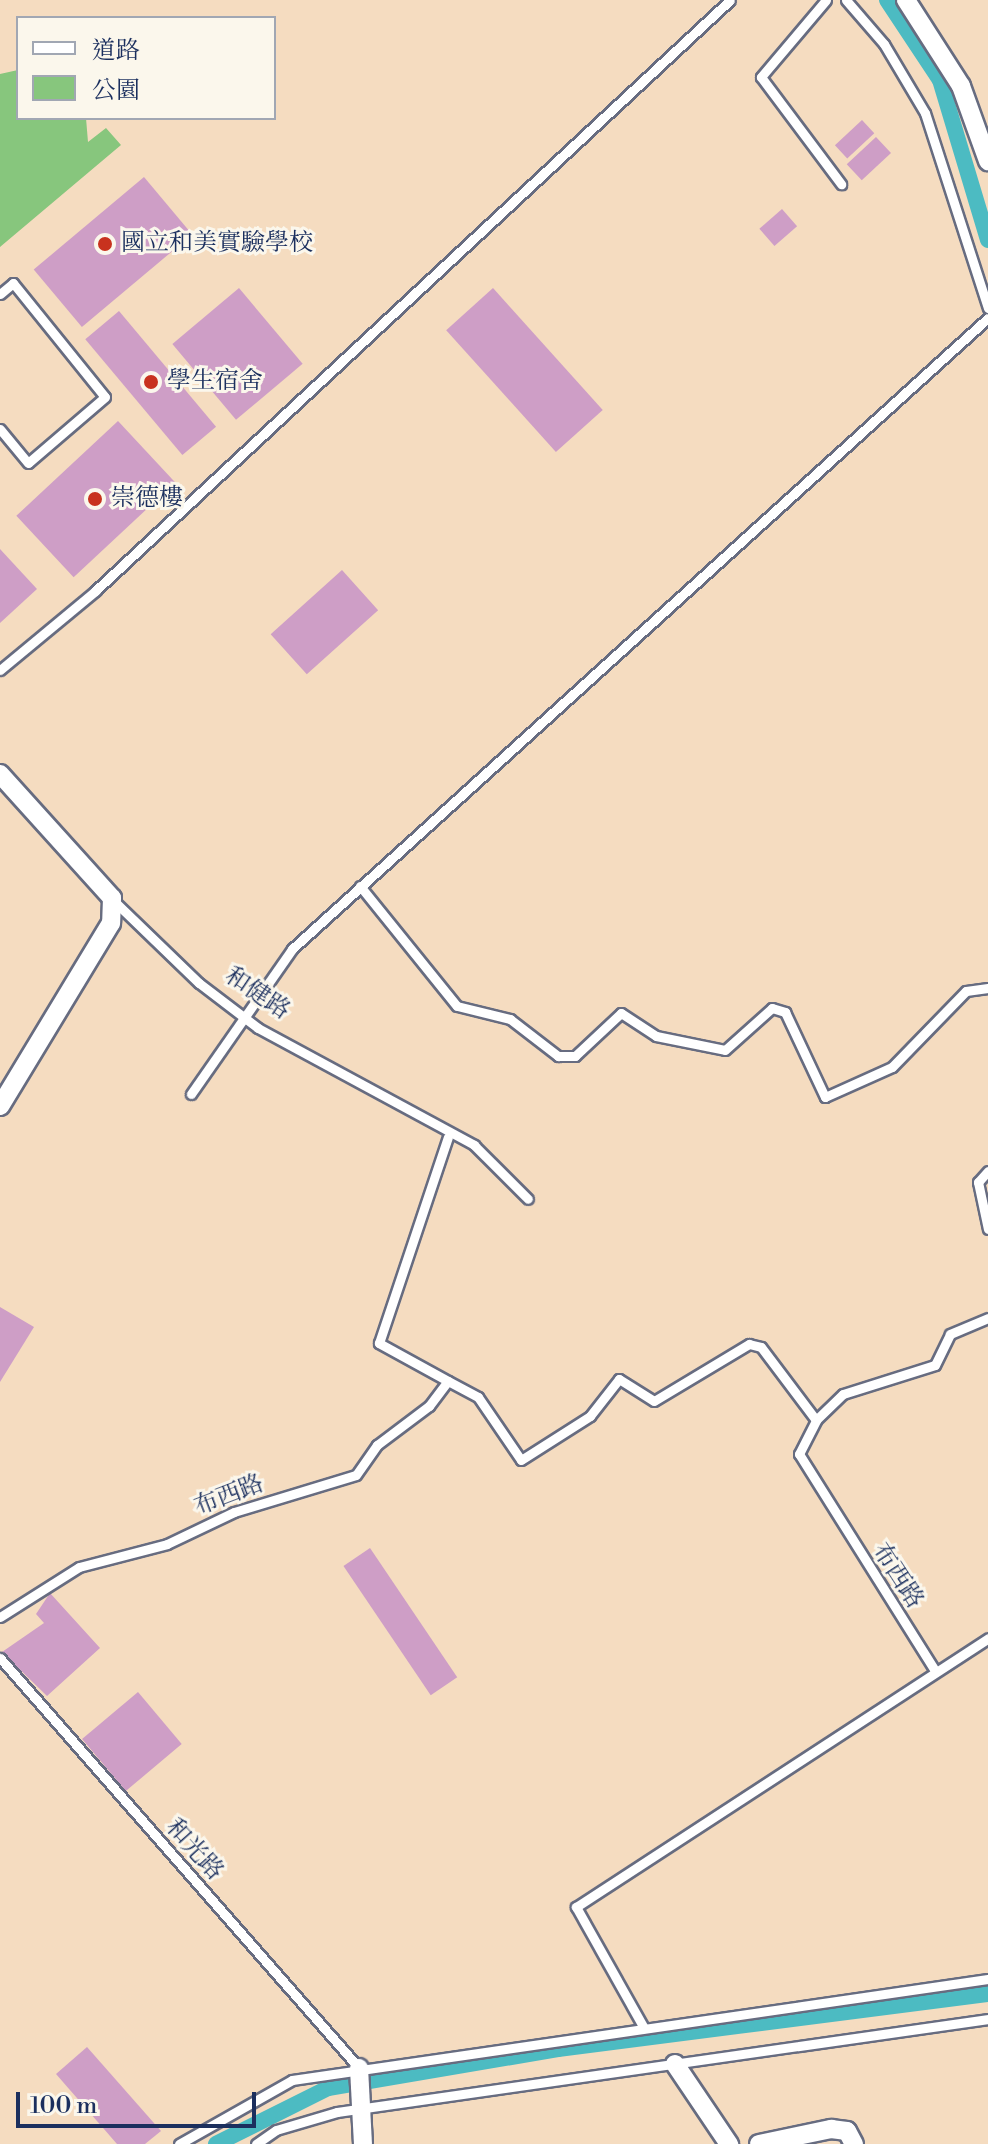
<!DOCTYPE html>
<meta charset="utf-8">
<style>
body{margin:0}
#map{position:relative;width:988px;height:2144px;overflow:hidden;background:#f5dcc0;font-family:"Libre Bodoni","Noto Serif TC",serif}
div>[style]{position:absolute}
.green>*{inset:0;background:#87c67d}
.canal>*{height:16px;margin:-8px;padding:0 8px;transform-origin:8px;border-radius:8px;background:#4cbbc2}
.building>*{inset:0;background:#ce9ec6;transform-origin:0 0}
.roads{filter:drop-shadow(2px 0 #676c80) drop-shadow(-2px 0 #676c80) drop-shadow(0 2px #676c80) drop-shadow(0 -2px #676c80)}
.lane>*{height:9px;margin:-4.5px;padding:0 4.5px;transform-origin:4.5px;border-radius:4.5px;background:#fff}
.street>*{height:18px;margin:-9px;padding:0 9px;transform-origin:9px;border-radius:9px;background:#fff}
.dots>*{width:22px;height:22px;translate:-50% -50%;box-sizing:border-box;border:4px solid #fbf7ec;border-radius:50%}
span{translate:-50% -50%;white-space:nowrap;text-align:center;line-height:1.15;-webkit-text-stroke:6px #fbf7ec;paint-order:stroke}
.poi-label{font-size:24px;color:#1b2f5e}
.left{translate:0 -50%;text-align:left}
.street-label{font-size:24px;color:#1b2f5e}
.legend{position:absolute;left:16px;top:16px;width:260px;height:104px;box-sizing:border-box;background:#fbf7ec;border:2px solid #a1a7b3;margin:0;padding:10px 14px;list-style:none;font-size:24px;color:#1b2f5e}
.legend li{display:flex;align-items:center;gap:16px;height:40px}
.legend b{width:40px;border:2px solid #a1a7b3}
.scale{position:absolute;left:16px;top:2092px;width:240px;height:36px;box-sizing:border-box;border:4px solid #1b2f5e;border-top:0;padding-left:10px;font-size:24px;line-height:28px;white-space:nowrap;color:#1b2f5e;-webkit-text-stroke:6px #fbf7ec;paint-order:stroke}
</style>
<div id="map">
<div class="green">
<div style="clip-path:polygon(18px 70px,18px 118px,86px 118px,88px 142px,106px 128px,121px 145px,0 247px,0 74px)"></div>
</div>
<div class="canal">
<div style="left:887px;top:0;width:96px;rotate:56.5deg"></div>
<div style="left:940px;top:80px;width:167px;rotate:73.3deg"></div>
<div style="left:216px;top:2144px;width:125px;rotate:-26.6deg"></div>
<div style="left:328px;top:2088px;width:233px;rotate:-9.6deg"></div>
<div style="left:558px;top:2049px;width:434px;rotate:-7.3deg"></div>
</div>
<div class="building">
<div style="left:862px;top:120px;width:18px;height:37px;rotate:47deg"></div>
<div style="left:876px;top:137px;width:22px;height:40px;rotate:47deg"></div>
<div style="left:144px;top:177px;width:75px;height:144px;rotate:50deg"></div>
<div style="left:782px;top:209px;width:23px;height:30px;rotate:49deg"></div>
<div style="left:239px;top:288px;width:99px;height:87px;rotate:50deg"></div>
<div style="left:493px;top:288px;width:164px;height:63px;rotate:48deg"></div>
<div style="left:119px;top:311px;width:151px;height:44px;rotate:50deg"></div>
<div style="left:118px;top:421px;width:84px;height:139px;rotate:47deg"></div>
<div style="clip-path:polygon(0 549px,37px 589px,0 623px)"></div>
<div style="left:342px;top:570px;width:54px;height:96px;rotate:48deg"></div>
<div style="clip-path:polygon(0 1307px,34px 1327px,0 1382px)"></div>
<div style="left:370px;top:1548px;width:156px;height:32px;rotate:56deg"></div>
<div style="clip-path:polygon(50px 1593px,100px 1648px,47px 1696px,2px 1652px,44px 1623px,36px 1614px)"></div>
<div style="left:138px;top:1692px;width:68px;height:73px;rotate:50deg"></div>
<div style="clip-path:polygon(87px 2047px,161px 2131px,145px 2144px,117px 2144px,56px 2074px)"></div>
</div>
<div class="roads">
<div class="lane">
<div style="left:826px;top:0;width:101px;rotate:130.2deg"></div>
<div style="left:761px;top:77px;width:134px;rotate:53.2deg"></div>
<div style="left:846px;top:0;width:58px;rotate:49.2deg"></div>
<div style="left:884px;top:44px;width:80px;rotate:59.3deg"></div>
<div style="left:925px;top:113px;width:205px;rotate:72.1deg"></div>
<div style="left:0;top:294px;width:17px;rotate:-40deg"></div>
<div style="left:13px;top:283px;width:146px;rotate:51.1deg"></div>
<div style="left:105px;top:397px;width:101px;rotate:139.4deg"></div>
<div style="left:28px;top:463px;width:44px;rotate:-129.5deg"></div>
<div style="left:0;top:670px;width:124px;rotate:-39.7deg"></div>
<div style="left:95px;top:591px;width:867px;rotate:-42.94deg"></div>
<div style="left:360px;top:886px;width:154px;rotate:51.1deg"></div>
<div style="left:457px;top:1006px;width:55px;rotate:13.8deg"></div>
<div style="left:510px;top:1019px;width:61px;rotate:37.6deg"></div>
<div style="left:558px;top:1056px;width:17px"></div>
<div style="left:575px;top:1056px;width:63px;rotate:-43.1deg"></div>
<div style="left:621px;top:1013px;width:42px;rotate:33.3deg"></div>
<div style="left:656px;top:1036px;width:70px;rotate:11.5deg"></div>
<div style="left:725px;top:1050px;width:63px;rotate:-41.8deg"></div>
<div style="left:772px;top:1008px;width:14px;rotate:17deg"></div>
<div style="left:785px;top:1012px;width:94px;rotate:64.8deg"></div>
<div style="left:825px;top:1097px;width:73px;rotate:-24.1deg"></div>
<div style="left:892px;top:1067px;width:106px;rotate:-45.8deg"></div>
<div style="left:966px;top:991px;width:22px;rotate:-8deg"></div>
<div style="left:114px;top:901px;width:118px;rotate:44deg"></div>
<div style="left:199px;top:983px;width:74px;rotate:37.3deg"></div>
<div style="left:258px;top:1028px;width:246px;rotate:28.4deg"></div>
<div style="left:474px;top:1145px;width:76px;rotate:45deg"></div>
<div style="left:191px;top:1094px;width:177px;rotate:-55.1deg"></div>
<div style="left:292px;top:949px;width:939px;rotate:-42.2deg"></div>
<div style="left:988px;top:1171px;width:15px;rotate:132deg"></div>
<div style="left:978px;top:1182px;width:48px;rotate:78deg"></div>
<div style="left:448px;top:1381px;width:34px;rotate:28deg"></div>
<div style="left:478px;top:1397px;width:76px;rotate:55.7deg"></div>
<div style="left:521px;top:1460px;width:82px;rotate:-32.5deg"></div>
<div style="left:590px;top:1416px;width:47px;rotate:-51.9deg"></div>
<div style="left:619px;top:1379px;width:41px;rotate:32.2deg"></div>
<div style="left:654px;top:1401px;width:111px;rotate:-31deg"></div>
<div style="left:749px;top:1344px;width:12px;rotate:14deg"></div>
<div style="left:761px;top:1347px;width:91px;rotate:53deg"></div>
<div style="left:0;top:1617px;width:93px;rotate:-32.3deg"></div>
<div style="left:79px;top:1567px;width:91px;rotate:-14.6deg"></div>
<div style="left:167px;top:1544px;width:74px;rotate:-25.5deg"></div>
<div style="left:234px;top:1512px;width:127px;rotate:-16.9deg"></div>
<div style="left:356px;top:1475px;width:37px;rotate:-55deg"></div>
<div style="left:377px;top:1445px;width:65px;rotate:-36.9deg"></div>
<div style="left:429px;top:1406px;width:31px;rotate:-53deg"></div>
<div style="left:448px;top:1381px;width:79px;rotate:-151.2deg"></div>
<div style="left:379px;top:1343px;width:217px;rotate:-71.5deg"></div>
<div style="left:0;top:1658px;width:545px;rotate:48.79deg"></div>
<div style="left:934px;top:1669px;width:254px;rotate:-122.1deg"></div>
<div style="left:799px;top:1454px;width:38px;rotate:-63deg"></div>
<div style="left:816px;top:1420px;width:37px;rotate:-44deg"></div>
<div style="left:843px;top:1394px;width:96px;rotate:-17.5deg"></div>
<div style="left:935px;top:1365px;width:34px;rotate:-64deg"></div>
<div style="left:950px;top:1334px;width:41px;rotate:-22.8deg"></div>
<div style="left:644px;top:2028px;width:139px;rotate:-119.3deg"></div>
<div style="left:576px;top:1907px;width:492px;rotate:-33.1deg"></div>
<div style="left:179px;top:2144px;width:130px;rotate:-29.5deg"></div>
<div style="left:292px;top:2080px;width:703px;rotate:-8.26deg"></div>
<div style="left:256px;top:2144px;width:24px;rotate:-35deg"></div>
<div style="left:276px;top:2130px;width:64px;rotate:-16.4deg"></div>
<div style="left:337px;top:2112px;width:658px;rotate:-8.13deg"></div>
</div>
<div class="street">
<div style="left:906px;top:0;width:102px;rotate:57.4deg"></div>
<div style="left:961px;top:86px;width:80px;rotate:70.2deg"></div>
<div style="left:0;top:774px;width:167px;rotate:47.9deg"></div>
<div style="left:112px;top:898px;width:25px;rotate:92deg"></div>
<div style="left:111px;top:923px;width:214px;rotate:121.2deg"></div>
<div style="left:675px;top:2064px;width:97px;rotate:56deg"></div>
<div style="left:359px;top:2068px;width:76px;rotate:87deg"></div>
<div style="left:759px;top:2144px;width:74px;rotate:-11.8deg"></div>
<div style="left:831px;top:2129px;width:16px;rotate:7deg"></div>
<div style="left:847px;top:2131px;width:15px;rotate:62deg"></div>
</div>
</div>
<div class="dots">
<div style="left:105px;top:244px;background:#c8321e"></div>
<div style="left:151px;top:382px;background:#c8321e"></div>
<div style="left:95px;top:499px;background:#c8321e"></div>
</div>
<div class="poi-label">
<span class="left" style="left:121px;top:244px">國立和美實驗學校</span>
<span class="left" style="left:167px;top:382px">學生宿舍</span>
<span class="left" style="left:111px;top:499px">崇德樓</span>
</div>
<div class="street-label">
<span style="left:257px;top:994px;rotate:34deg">和健路</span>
<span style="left:229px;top:1496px;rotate:-21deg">布西路</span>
<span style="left:897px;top:1576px;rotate:57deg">布西路</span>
<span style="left:194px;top:1850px;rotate:48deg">和光路</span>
</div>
<ul class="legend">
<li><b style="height:10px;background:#fff"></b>道路</li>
<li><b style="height:22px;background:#87c67d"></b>公園</li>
</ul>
<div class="scale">100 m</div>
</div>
